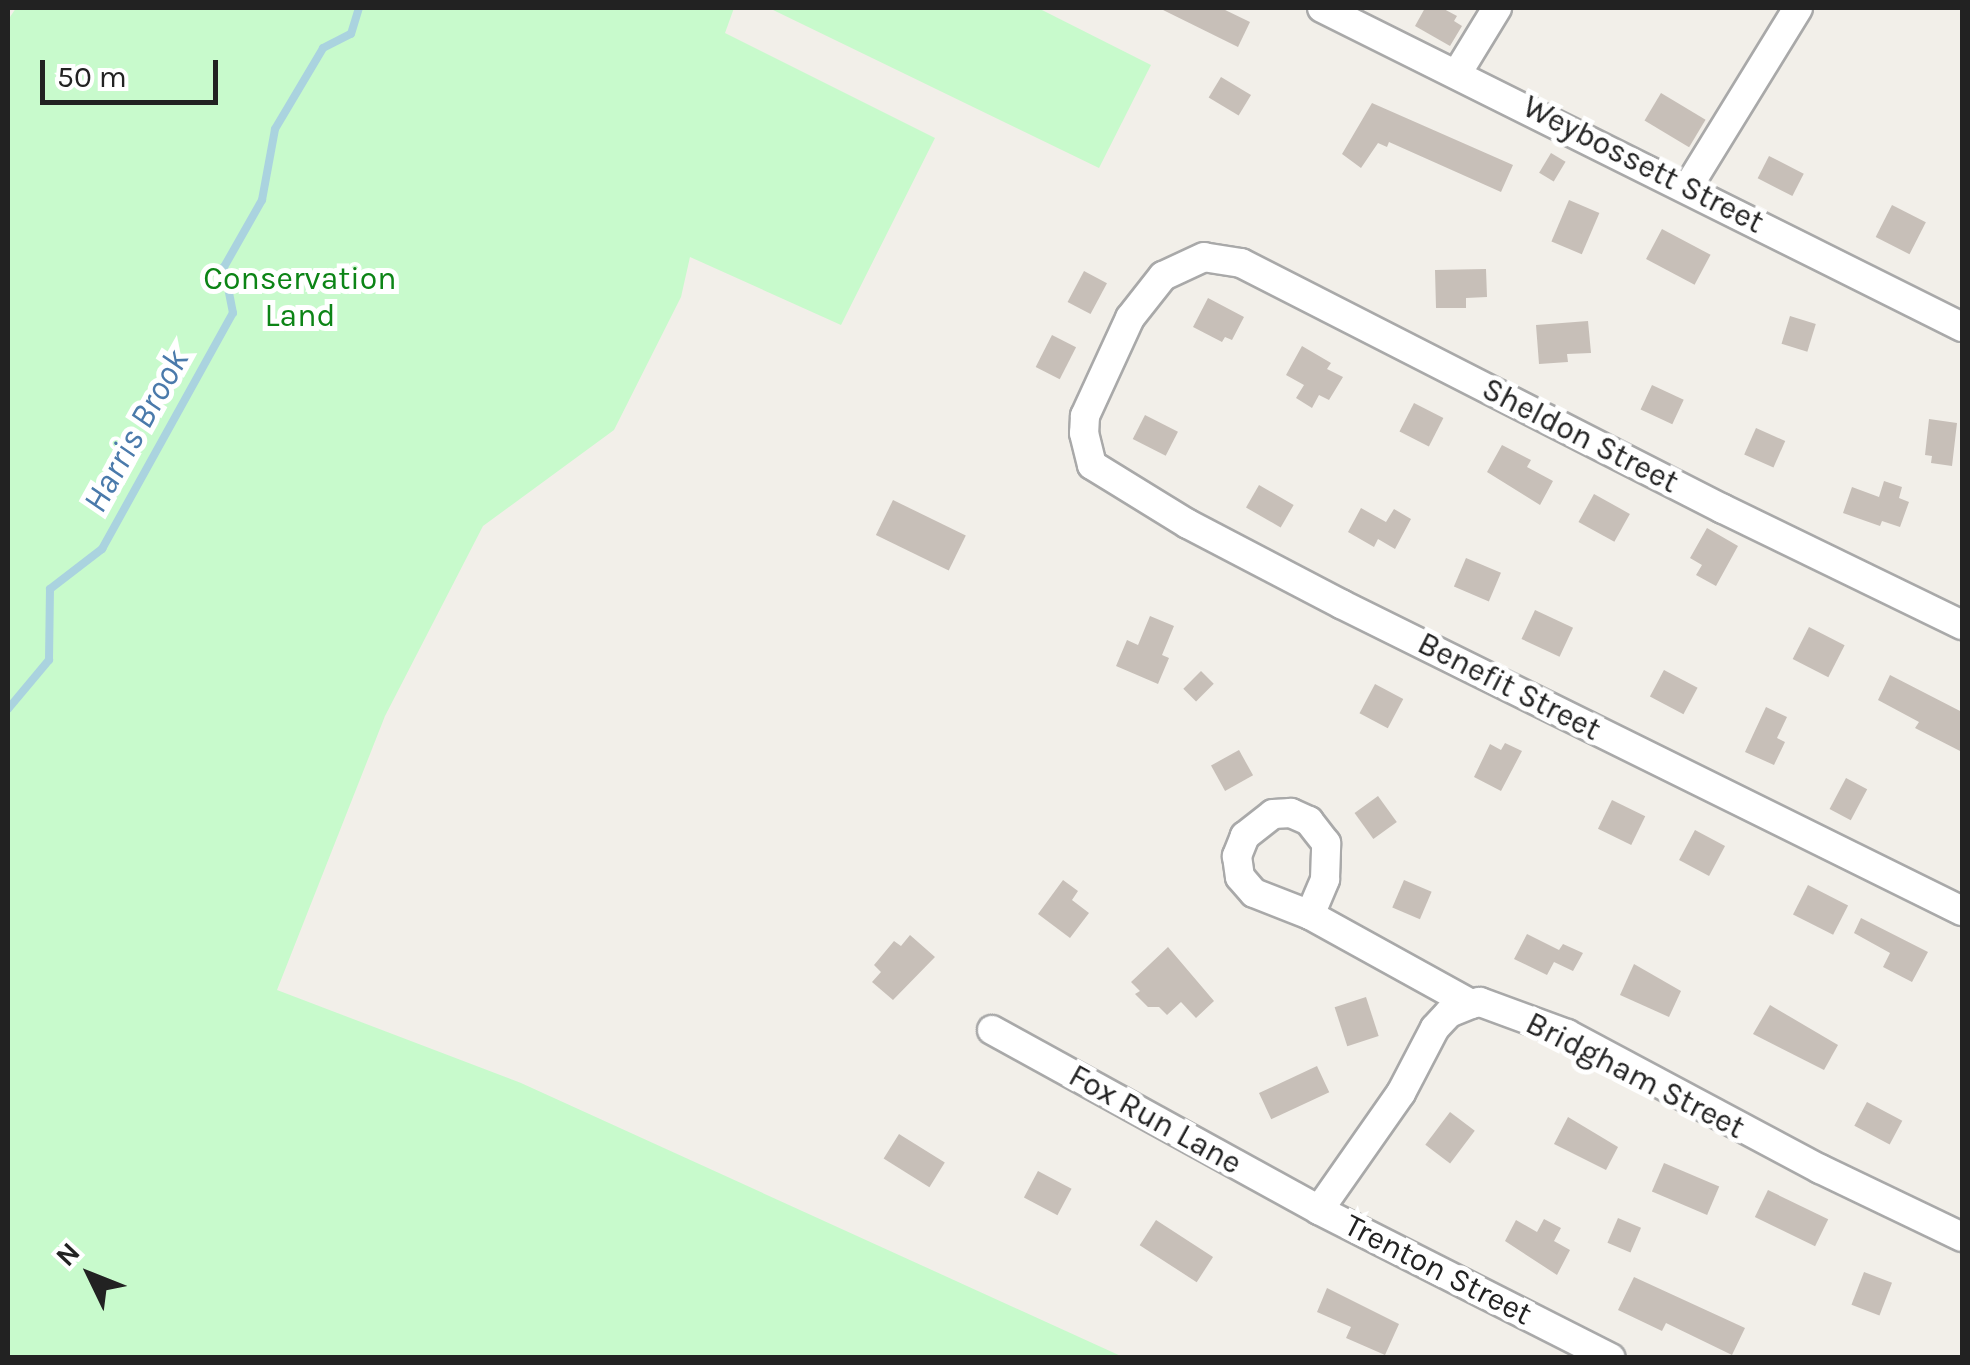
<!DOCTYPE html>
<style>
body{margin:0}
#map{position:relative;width:1970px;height:1365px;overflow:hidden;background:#f2efe9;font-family:Karla,sans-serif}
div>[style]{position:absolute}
.park>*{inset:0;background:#c8facc}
.stream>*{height:8px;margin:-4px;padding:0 4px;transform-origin:4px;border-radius:4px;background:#aad3df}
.building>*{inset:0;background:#c7bfb8;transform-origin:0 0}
.roads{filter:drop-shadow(2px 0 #a9a9a9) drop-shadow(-2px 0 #a9a9a9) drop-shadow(0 2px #a9a9a9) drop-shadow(0 -2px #a9a9a9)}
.minor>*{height:28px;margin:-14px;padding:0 14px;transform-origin:14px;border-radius:14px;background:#fff}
span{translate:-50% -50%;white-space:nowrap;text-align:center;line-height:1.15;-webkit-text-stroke:10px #fff;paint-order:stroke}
.street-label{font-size:32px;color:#222}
.park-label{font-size:32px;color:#0c8416}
.water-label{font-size:35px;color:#4a7aab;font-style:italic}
.frame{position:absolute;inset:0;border:10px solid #222;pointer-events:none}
.north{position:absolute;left:40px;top:1225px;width:100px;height:100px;-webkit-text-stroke:8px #fff;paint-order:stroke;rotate:313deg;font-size:28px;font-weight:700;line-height:40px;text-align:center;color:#222}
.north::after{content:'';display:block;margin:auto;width:35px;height:45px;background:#222;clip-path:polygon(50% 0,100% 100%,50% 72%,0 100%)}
.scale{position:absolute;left:40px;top:60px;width:178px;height:45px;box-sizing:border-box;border:5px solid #222;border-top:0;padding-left:12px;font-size:30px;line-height:35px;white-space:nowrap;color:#222;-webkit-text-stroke:8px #fff;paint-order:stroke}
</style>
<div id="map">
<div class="park">
<div style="clip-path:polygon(16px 8px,734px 8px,725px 33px,935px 138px,841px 325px,690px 257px,681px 297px,614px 430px,483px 526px,385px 716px,277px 990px,521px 1083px,1123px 1357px,8px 1357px,8px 20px)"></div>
<div style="clip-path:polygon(769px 8px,1038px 8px,1151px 65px,1099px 168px)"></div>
</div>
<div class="stream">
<div style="left:8px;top:709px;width:64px;rotate:-50.1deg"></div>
<div style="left:49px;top:660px;width:71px;rotate:-89.2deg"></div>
<div style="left:50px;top:589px;width:66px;rotate:-37.6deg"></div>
<div style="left:102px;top:549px;width:270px;rotate:-61deg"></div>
<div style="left:233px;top:313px;width:47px;rotate:-101.1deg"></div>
<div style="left:224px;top:267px;width:77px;rotate:-60.4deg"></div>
<div style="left:262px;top:200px;width:72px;rotate:-79.6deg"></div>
<div style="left:275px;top:129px;width:94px;rotate:-59.3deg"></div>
<div style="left:323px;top:48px;width:31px;rotate:-27deg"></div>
<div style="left:351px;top:34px;width:27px;rotate:-73deg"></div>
</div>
<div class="building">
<div style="clip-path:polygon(1159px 8px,1221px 8px,1250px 22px,1238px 47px)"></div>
<div style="clip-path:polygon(1425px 8px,1442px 8px,1457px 16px,1454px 21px,1462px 26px,1450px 46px,1415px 26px)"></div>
<div style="left:1221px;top:77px;width:35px;height:24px;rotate:31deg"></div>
<div style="left:1661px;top:93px;width:52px;height:32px;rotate:31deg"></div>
<div style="clip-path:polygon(1372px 103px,1513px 165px,1501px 192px,1389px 142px,1387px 147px,1378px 143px,1361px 168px,1342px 154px)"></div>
<div style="left:1551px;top:153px;width:17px;height:23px;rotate:31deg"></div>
<div style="left:1769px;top:156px;width:39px;height:25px;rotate:27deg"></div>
<div style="left:1569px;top:200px;width:33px;height:45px;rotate:23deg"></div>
<div style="left:1892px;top:205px;width:38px;height:36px;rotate:27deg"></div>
<div style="left:1662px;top:229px;width:55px;height:34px;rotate:28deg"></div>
<div style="clip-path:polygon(1486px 269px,1487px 297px,1466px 298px,1466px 308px,1436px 308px,1435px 270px)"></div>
<div style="left:1084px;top:271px;width:26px;height:35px;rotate:28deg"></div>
<div style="clip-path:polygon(1208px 298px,1244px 317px,1232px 340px,1225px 337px,1222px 342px,1193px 327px)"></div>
<div style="left:1790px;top:316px;width:27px;height:29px;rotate:17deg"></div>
<div style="clip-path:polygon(1588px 321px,1591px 353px,1567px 354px,1568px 362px,1539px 364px,1536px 325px)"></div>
<div style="left:1052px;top:335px;width:27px;height:36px;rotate:27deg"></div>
<div style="clip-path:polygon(1302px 346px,1331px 363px,1327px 369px,1343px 377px,1329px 400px,1319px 395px,1312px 408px,1296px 398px,1304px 385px,1286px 375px)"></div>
<div style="left:1652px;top:385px;width:35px;height:27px;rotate:25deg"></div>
<div style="left:1414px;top:403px;width:33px;height:32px;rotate:27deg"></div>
<div style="left:1145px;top:415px;width:37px;height:27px;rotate:27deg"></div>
<div style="clip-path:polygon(1929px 419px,1957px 423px,1952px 466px,1931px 463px,1932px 456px,1925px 455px)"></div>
<div style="left:1756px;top:428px;width:32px;height:29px;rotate:24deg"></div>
<div style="clip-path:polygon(1502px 445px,1531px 460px,1527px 467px,1553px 481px,1540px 505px,1487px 472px)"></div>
<div style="clip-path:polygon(1884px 481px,1902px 487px,1899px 498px,1909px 502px,1900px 527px,1882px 521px,1880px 526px,1843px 513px,1852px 487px,1879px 497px)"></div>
<div style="left:1259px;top:485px;width:40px;height:26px;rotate:30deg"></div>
<div style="left:1594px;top:494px;width:41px;height:32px;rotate:29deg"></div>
<div style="left:893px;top:500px;width:81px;height:39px;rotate:26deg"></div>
<div style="clip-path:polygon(1361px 508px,1386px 522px,1394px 509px,1411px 519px,1395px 549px,1378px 539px,1374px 547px,1348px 532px)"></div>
<div style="clip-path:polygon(1707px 528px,1738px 546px,1716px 586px,1696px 575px,1702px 565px,1690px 558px)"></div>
<div style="left:1466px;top:558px;width:38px;height:31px;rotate:23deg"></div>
<div style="left:1535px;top:610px;width:42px;height:32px;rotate:25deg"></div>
<div style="clip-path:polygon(1150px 616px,1174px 626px,1162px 655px,1169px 658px,1158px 684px,1116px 666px,1127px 640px,1138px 645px)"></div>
<div style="left:1809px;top:627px;width:40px;height:36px;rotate:27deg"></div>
<div style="left:1664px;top:670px;width:38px;height:30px;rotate:28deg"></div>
<div style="left:1201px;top:671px;width:18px;height:25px;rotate:45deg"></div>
<div style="clip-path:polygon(1890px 675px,1962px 712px,1962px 752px,1915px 728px,1919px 722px,1878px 700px)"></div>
<div style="left:1375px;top:684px;width:32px;height:33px;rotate:28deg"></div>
<div style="clip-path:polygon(1766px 707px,1787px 717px,1777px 738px,1785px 742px,1774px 765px,1745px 752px)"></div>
<div style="clip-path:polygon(1505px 743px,1522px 751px,1501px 791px,1474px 777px,1490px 744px,1501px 750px)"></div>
<div style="left:1239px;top:750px;width:29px;height:32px;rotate:61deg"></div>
<div style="left:1846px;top:778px;width:24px;height:35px;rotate:28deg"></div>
<div style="left:1378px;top:796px;width:32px;height:29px;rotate:54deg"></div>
<div style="left:1612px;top:800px;width:37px;height:32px;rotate:26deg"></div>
<div style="left:1695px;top:830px;width:34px;height:34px;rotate:28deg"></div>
<div style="clip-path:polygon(1063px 880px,1078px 891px,1072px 900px,1089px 913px,1070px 938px,1038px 914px)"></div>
<div style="left:1404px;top:880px;width:30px;height:30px;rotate:23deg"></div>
<div style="left:1808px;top:885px;width:45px;height:33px;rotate:27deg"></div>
<div style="clip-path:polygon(1861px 918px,1928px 952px,1912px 982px,1883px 967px,1890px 953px,1854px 933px)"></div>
<div style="clip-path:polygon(1527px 934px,1559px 950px,1563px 944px,1583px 953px,1573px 971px,1554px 962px,1547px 975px,1514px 959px)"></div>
<div style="clip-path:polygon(910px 935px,935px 957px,893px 1000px,872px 982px,881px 972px,874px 965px,894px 941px,901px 946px)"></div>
<div style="clip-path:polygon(1168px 947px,1214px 1001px,1196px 1018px,1181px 1002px,1167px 1015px,1159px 1007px,1148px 1007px,1135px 994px,1140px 991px,1131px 982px)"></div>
<div style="clip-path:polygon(1634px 964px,1681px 991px,1669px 1017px,1620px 995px)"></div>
<div style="left:1366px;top:997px;width:41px;height:33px;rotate:72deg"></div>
<div style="clip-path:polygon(1770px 1005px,1838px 1045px,1824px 1070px,1753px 1034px)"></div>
<div style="left:1317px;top:1066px;width:29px;height:64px;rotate:65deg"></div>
<div style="left:1867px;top:1102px;width:40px;height:27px;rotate:28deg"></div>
<div style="left:1450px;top:1112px;width:31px;height:41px;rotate:37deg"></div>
<div style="clip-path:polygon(1568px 1117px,1618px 1147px,1606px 1170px,1554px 1144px)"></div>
<div style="left:899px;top:1134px;width:54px;height:29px;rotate:32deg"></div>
<div style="left:1664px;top:1163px;width:60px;height:31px;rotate:23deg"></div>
<div style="left:1038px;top:1171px;width:38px;height:30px;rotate:28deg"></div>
<div style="left:1768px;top:1190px;width:67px;height:30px;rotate:26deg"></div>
<div style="left:1618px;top:1218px;width:25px;height:27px;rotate:23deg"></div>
<div style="clip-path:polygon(1544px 1219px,1561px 1228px,1554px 1241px,1570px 1250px,1557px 1275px,1505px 1241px,1516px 1220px,1537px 1232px)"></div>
<div style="left:1156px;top:1220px;width:68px;height:30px;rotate:33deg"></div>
<div style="left:1864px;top:1272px;width:30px;height:35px;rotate:21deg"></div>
<div style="clip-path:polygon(1634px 1277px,1745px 1328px,1732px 1355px,1666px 1323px,1662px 1331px,1618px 1310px)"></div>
<div style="clip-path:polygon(1327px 1288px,1399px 1324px,1385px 1355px,1346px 1338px,1351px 1327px,1317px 1312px)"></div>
</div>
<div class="roads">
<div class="minor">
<div style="left:1322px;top:8px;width:715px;rotate:26.49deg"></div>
<div style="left:1458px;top:72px;width:75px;rotate:-58.6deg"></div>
<div style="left:1688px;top:187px;width:210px;rotate:-58.4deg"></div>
<div style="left:1962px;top:625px;width:266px;rotate:-154.1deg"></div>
<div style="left:1723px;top:509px;width:541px;rotate:-152.96deg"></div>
<div style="left:1241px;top:263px;width:37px;rotate:-171deg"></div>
<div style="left:1204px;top:257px;width:45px;rotate:155.1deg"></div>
<div style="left:1163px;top:276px;width:53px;rotate:128.2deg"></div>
<div style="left:1130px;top:318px;width:108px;rotate:114.7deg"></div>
<div style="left:1085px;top:416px;width:17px;rotate:93deg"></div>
<div style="left:1084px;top:433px;width:33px;rotate:76deg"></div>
<div style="left:1092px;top:465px;width:113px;rotate:31.6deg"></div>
<div style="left:1188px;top:524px;width:173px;rotate:27.6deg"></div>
<div style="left:1341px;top:604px;width:693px;rotate:26.31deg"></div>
<div style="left:1310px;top:915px;width:39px;rotate:-67deg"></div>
<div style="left:1325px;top:879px;width:36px;rotate:-88deg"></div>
<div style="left:1326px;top:843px;width:28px;rotate:-128deg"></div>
<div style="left:1309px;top:821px;width:20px;rotate:-156deg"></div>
<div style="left:1291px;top:813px;width:18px;rotate:177deg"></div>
<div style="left:1273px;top:814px;width:36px;rotate:142deg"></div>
<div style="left:1245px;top:836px;width:22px;rotate:112deg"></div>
<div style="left:1237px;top:856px;width:21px;rotate:82deg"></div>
<div style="left:1240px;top:877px;width:21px;rotate:49deg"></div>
<div style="left:1254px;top:893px;width:60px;rotate:21.4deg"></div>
<div style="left:1310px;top:915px;width:184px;rotate:28.9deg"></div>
<div style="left:1471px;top:1004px;width:9px;rotate:-13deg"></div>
<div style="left:1480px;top:1002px;width:93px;rotate:20.2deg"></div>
<div style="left:1567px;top:1034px;width:287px;rotate:28.1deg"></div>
<div style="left:1820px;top:1169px;width:157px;rotate:25.6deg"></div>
<div style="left:992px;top:1030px;width:373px;rotate:28.8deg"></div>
<div style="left:1319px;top:1210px;width:327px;rotate:26.9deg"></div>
<div style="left:1319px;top:1210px;width:143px;rotate:-55deg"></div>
<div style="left:1401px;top:1093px;width:73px;rotate:-62.4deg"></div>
<div style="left:1435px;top:1028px;width:21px;rotate:-47deg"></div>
<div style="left:1449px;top:1013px;width:24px;rotate:-22deg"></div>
</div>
</div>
<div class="street-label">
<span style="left:1643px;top:165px;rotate:27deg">Weybossett Street</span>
<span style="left:1580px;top:436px;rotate:27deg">Sheldon Street</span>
<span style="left:1509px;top:687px;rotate:27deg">Benefit Street</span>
<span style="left:1635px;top:1076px;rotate:27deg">Bridgham Street</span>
<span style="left:1155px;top:1120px;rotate:29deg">Fox Run Lane</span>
<span style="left:1438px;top:1270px;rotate:27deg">Trenton Street</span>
</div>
<div class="park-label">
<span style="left:300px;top:298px">Conservation<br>Land</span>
</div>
<div class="water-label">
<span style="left:136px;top:431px;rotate:-61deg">Harris Brook</span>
</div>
<div class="frame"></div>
<div class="north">N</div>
<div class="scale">50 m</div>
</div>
